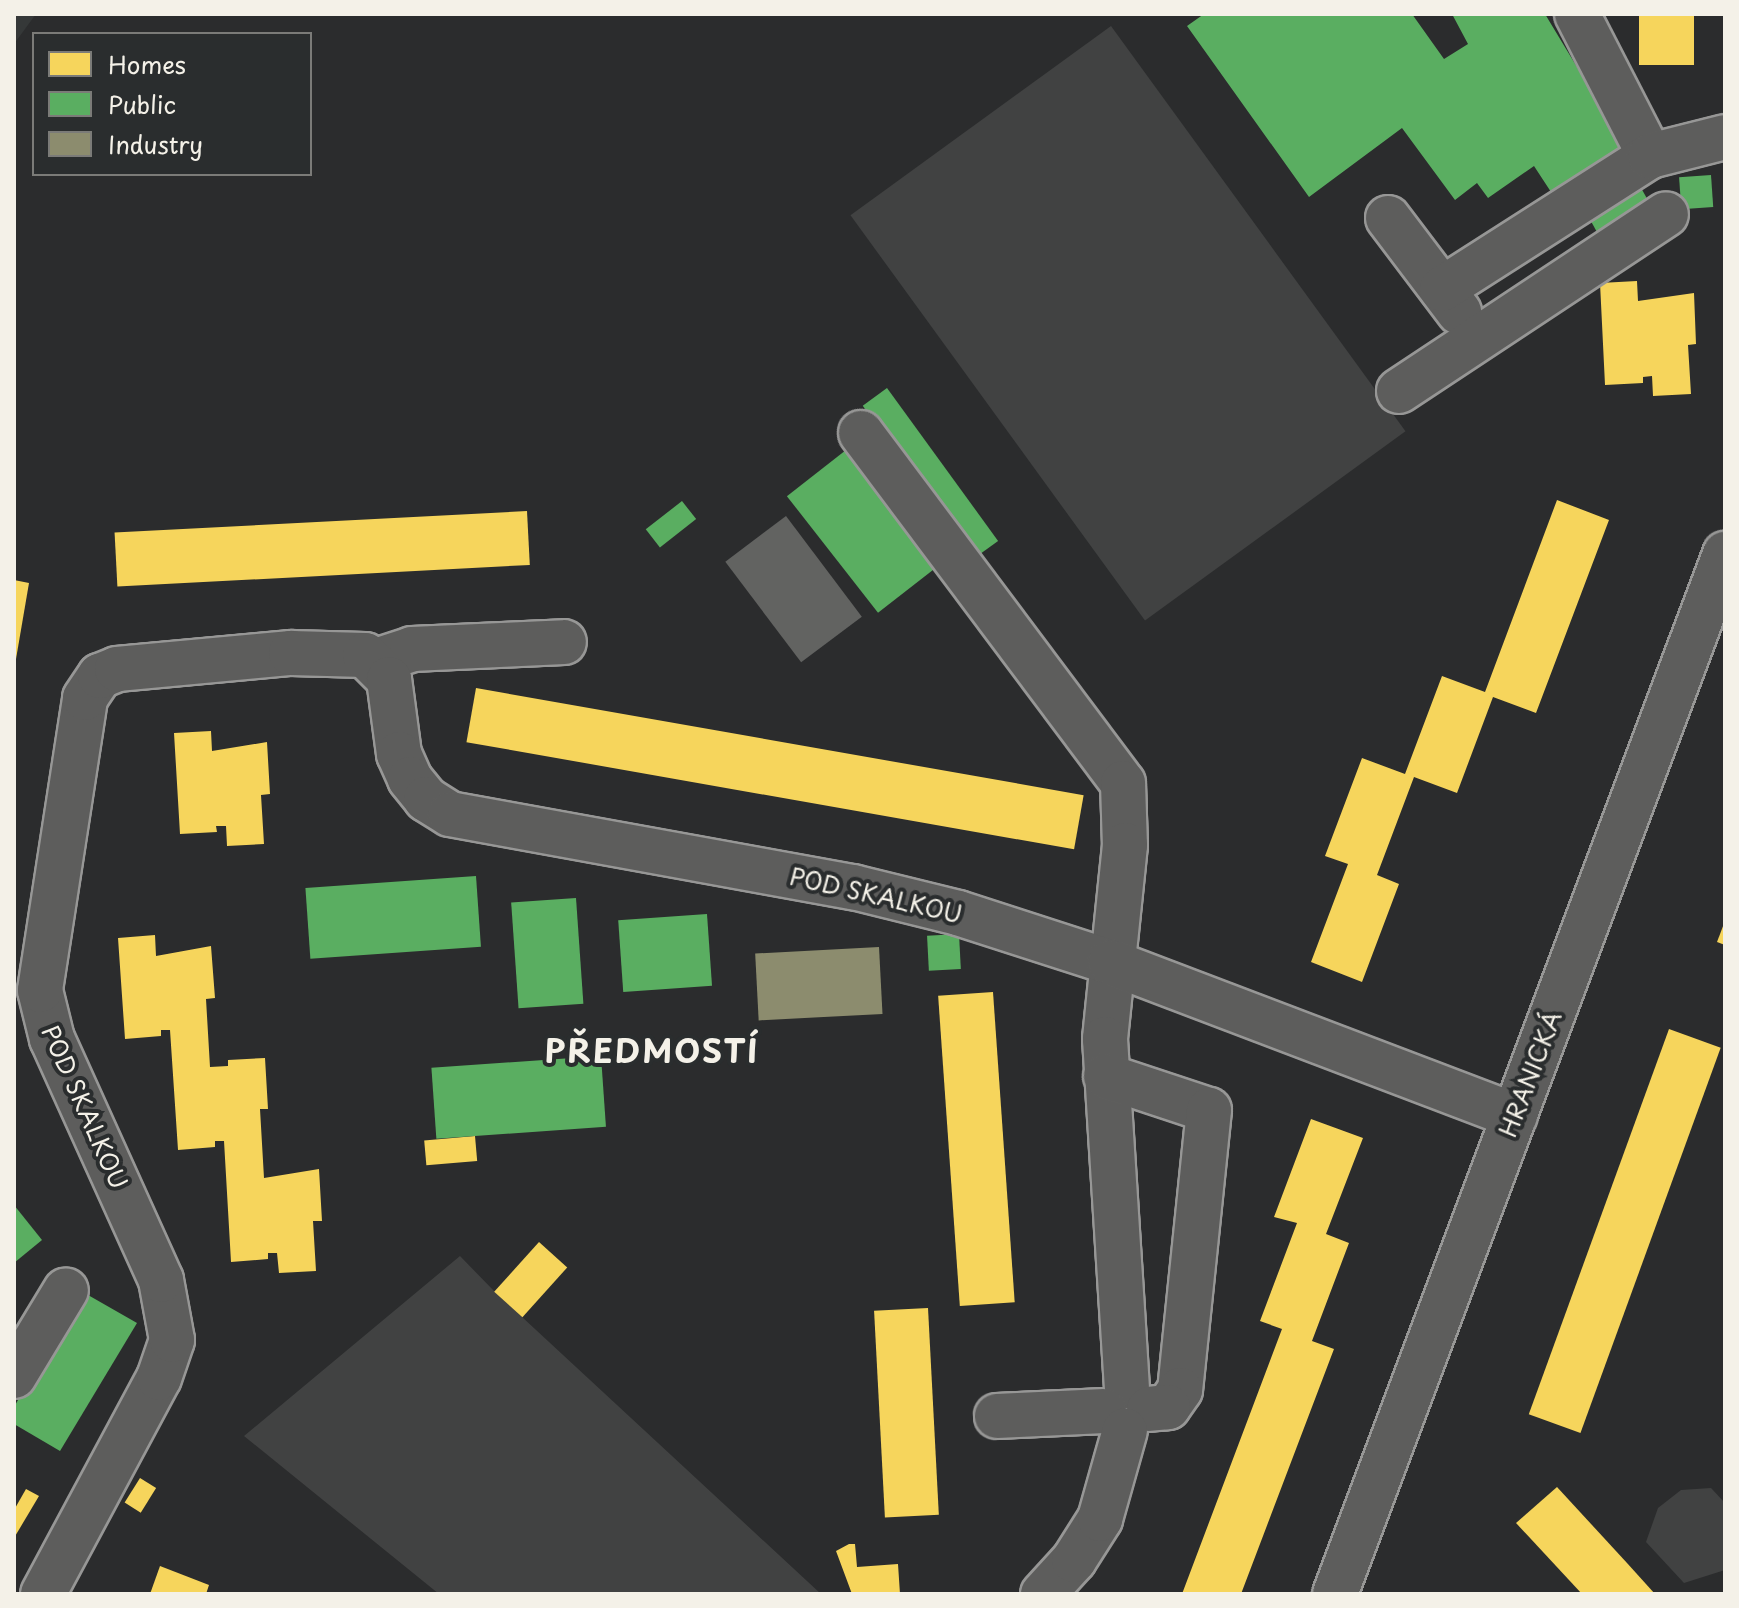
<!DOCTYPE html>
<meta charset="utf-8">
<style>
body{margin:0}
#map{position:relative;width:1739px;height:1608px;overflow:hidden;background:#2b2c2d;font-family:"Playpen Sans",sans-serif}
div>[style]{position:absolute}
.built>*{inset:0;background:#353838}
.green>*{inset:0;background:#414242;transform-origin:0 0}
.water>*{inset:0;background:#626361;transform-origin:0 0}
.homes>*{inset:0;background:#f6d55c;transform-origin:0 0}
.public>*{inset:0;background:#5aae61;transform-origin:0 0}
.industry>*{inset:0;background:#8c8c6e;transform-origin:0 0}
.roads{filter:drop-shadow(2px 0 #979796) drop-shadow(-2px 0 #979796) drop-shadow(0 2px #979796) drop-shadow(0 -2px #979796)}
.minor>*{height:44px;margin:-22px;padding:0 22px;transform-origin:22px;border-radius:22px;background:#5d5d5c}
.major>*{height:44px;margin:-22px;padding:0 22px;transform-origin:22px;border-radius:22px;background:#5d5d5c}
span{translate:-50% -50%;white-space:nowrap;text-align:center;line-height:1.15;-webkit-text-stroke:8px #2a2d2e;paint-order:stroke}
.street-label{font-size:24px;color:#f4f1e8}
.district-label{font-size:32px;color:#f4f1e8;font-weight:700;letter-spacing:2px}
.frame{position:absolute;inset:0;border:16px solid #f4f1e8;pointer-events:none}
.legend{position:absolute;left:32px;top:32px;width:280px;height:144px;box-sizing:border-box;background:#2a2d2e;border:2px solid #7b7b78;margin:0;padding:10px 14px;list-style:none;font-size:24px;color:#f4f1e8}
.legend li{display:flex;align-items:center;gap:16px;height:40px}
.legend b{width:40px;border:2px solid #7b7b78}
</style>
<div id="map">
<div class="built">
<div style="clip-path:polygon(14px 14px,36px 14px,14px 44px)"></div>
</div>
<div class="green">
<div style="left:1111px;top:26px;width:501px;height:322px;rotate:54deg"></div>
<div style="clip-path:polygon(460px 1256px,495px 1292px,821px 1594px,439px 1594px,244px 1436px)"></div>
<div style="clip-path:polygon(1711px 1488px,1725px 1503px,1725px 1570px,1684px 1583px,1646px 1542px,1658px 1508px,1681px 1490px)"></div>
</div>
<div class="water">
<div style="left:786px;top:516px;width:126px;height:76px;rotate:53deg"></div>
</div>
<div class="homes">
<div style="left:1639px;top:14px;width:55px;height:51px"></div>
<div style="clip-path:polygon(1637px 281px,1638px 301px,1694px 293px,1696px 344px,1688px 345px,1691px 394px,1653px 396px,1652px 376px,1643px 377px,1643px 383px,1605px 385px,1600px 283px)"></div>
<div style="clip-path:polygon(1557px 500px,1609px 520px,1536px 713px,1493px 697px,1457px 793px,1414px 777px,1377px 875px,1399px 884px,1362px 982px,1311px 962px,1348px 864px,1325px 856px,1362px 758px,1405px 774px,1442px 676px,1485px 692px)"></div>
<div style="left:527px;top:511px;width:54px;height:413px;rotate:87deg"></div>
<div style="clip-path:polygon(14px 580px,29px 583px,16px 659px,14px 659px)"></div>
<div style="left:476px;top:688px;width:617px;height:55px;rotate:10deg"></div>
<div style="clip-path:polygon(211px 731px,212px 751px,267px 742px,270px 794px,261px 795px,264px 844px,227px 846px,226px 826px,216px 826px,217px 832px,180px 834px,174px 733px)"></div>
<div style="clip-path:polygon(1725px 921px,1725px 945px,1717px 942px)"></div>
<div style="clip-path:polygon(155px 935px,156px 956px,211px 946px,215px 998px,206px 999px,210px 1067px,228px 1066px,228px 1060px,265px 1058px,268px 1109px,260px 1109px,264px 1178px,319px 1169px,322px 1221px,313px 1221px,316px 1271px,279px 1273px,277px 1253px,268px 1253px,268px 1259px,231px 1262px,224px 1141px,215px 1141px,215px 1147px,178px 1150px,170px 1030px,161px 1030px,161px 1036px,125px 1039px,118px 938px)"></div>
<div style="left:993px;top:992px;width:311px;height:55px;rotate:86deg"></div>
<div style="left:1669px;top:1029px;width:55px;height:410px;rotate:20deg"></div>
<div style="clip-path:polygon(1311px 1119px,1363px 1138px,1326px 1234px,1349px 1243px,1312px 1341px,1334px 1349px,1241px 1594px,1182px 1594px,1282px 1329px,1260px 1321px,1297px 1223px,1274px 1217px)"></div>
<div style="left:475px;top:1136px;width:25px;height:51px;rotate:85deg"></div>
<div style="left:539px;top:1242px;width:38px;height:67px;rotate:42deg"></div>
<div style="left:928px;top:1308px;width:207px;height:54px;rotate:87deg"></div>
<div style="left:140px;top:1478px;width:19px;height:29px;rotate:32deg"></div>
<div style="clip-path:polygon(1557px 1487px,1627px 1563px,1655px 1594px,1582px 1594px,1516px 1523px)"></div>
<div style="clip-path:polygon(26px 1489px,39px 1496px,14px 1538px,14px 1510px)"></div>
<div style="clip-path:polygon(849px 1544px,855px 1544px,857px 1567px,898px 1564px,900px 1594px,852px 1594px,836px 1551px)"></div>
<div style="clip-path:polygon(160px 1566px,209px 1585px,206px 1594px,150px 1594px)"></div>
</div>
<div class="public">
<div style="clip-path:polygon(1204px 14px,1412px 14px,1444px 59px,1468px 44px,1452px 14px,1545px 14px,1627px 150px,1551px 192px,1534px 166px,1488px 198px,1477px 183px,1455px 200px,1402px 128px,1309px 197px,1187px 26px)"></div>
<div style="left:1711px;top:175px;width:32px;height:32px;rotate:86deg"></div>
<div style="left:1640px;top:186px;width:26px;height:60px;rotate:61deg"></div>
<div style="left:887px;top:388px;width:189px;height:30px;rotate:54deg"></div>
<div style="left:846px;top:450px;width:148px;height:75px;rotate:52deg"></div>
<div style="left:682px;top:501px;width:23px;height:46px;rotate:52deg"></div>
<div style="left:476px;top:876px;width:71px;height:171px;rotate:86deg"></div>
<div style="left:576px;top:898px;width:106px;height:65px;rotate:86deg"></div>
<div style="left:707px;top:914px;width:72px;height:89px;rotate:86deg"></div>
<div style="left:959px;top:934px;width:35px;height:32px;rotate:87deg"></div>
<div style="left:601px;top:1056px;width:71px;height:170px;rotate:86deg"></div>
<div style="clip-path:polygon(14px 1205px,42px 1240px,14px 1263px)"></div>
<div style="clip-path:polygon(81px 1291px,137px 1323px,60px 1451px,14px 1424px,14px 1407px)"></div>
</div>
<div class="industry">
<div style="left:879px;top:947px;width:67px;height:124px;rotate:87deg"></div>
</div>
<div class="roads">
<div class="minor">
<div style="left:1577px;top:14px;width:160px;rotate:62.8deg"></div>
<div style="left:1388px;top:218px;width:118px;rotate:52.9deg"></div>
<div style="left:1442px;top:289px;width:247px;rotate:-32.6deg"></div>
<div style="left:1650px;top:156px;width:77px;rotate:-14.2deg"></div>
<div style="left:1399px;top:391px;width:320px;rotate:-33.5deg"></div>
<div style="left:861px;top:433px;width:437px;rotate:53.2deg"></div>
<div style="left:1123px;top:783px;width:62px;rotate:88.2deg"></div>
<div style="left:1125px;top:845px;width:195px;rotate:95.9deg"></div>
<div style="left:1105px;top:1039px;width:348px;rotate:86.4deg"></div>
<div style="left:376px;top:661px;width:38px;rotate:-18deg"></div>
<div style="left:412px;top:649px;width:152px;rotate:-2.6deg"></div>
<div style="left:1106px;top:1076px;width:108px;rotate:18.3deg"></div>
<div style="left:1209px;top:1110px;width:281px;rotate:95.9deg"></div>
<div style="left:1180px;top:1390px;width:21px;rotate:125deg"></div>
<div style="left:1168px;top:1407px;width:19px;rotate:174deg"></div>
<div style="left:14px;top:1376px;width:100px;rotate:-58.8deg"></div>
<div style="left:997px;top:1416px;width:107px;rotate:-2.7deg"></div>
<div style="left:43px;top:1594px;width:245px;rotate:-61.8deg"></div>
<div style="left:159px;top:1378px;width:40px;rotate:-71.1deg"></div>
<div style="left:172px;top:1340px;width:61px;rotate:-100.4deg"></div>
<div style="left:161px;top:1280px;width:265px;rotate:-114.3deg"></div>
<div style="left:52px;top:1039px;width:50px;rotate:-103.8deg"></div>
<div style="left:40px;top:990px;width:295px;rotate:-81.2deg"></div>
<div style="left:85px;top:698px;width:27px;rotate:-56deg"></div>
<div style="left:100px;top:676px;width:18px;rotate:-22deg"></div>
<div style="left:117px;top:669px;width:175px;rotate:-5.3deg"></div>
<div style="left:291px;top:653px;width:74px;rotate:1.5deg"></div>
<div style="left:365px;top:655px;width:34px;rotate:45deg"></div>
<div style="left:389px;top:679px;width:76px;rotate:82.4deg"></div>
<div style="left:399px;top:754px;width:27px;rotate:66deg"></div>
<div style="left:410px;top:779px;width:26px;rotate:51deg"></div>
<div style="left:426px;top:799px;width:28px;rotate:32deg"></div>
<div style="left:450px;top:814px;width:410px;rotate:10.3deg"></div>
<div style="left:853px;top:887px;width:108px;rotate:13.9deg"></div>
<div style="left:958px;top:913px;width:160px;rotate:17.9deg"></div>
<div style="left:1110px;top:962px;width:433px;rotate:20.8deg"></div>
<div style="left:1043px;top:1594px;width:46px;rotate:-47.6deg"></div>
<div style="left:1074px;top:1560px;width:49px;rotate:-57.6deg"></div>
<div style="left:1100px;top:1519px;width:92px;rotate:-74.3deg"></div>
</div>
<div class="major">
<div style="left:1335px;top:1594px;width:1111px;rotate:-69.44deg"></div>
</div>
</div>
<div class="street-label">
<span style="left:876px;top:895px;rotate:13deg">POD SKALKOU</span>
<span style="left:1530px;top:1074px;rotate:-69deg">HRANICKÁ</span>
<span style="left:85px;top:1107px;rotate:66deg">POD SKALKOU</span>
</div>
<div class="district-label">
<span style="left:652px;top:1050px">PŘEDMOSTÍ</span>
</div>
<div class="frame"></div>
<ul class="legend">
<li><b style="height:22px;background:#f6d55c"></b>Homes</li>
<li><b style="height:22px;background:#5aae61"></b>Public</li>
<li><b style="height:22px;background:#8c8c6e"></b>Industry</li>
</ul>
</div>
